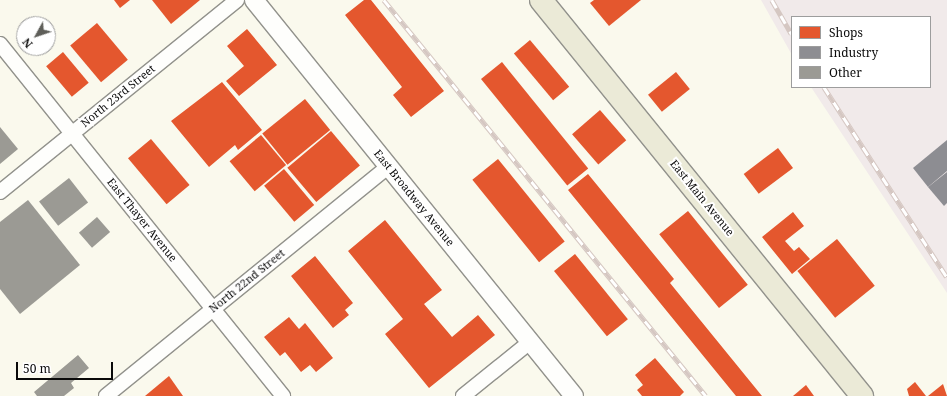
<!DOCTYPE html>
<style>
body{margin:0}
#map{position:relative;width:947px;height:396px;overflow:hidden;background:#faf9ed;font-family:"Noto Serif",serif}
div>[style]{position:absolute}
.industrial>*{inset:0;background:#f1eaea}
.shops>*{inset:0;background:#e4572e;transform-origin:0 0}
.industry>*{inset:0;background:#8d8d92}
.building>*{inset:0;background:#9b9a94;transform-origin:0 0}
.roads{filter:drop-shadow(1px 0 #92928c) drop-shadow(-1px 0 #92928c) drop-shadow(0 1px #92928c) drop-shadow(0 -1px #92928c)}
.minor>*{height:14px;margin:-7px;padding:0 7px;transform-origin:7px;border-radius:7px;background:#fefefc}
.tertiary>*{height:18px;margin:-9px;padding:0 9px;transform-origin:9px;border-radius:9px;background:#fefefc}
.primary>*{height:22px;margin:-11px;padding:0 11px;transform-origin:11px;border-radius:11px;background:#ebead7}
.rail>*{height:4.5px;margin-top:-2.25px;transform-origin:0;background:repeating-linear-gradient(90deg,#fff 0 9px,#d5c7c2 0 18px);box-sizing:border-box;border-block:1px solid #d5c7c2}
span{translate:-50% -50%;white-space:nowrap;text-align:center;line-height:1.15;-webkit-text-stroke:4px #fff;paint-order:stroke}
.street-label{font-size:11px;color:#0a0a0a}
.legend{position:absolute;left:791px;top:16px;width:140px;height:72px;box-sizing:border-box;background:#fff;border:1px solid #9d9d9d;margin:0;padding:5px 7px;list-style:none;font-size:12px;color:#0a0a0a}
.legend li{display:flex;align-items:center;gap:8px;height:20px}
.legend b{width:20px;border:1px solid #9d9d9d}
.north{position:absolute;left:16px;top:16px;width:40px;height:40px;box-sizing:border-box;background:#fff;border:1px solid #9d9d9d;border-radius:50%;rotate:230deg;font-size:11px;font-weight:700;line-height:16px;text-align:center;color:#0a0a0a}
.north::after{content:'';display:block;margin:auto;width:14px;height:18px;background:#5e5e59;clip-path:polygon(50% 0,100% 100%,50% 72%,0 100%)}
.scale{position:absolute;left:16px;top:362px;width:97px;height:18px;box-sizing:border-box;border:2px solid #0a0a0a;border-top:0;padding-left:5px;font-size:12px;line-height:14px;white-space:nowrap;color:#0a0a0a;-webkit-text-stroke:3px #fff;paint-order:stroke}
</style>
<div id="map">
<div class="industrial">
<div style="clip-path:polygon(761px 0,947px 0,947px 293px,811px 87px,930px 87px,930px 17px,792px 17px,792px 55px)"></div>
</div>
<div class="shops">
<div style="clip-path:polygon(114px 0,130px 0,120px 8px)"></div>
<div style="clip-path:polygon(152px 0,200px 0,171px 24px)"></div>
<div style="clip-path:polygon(364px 0,371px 0,444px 91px,411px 117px,393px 95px,402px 87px,345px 15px)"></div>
<div style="clip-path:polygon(594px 0,641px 0,609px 26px,590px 3px)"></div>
<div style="left:97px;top:23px;width:48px;height:35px;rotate:50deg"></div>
<div style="clip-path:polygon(247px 29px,277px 65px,239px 96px,226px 81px,244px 66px,227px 46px)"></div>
<div style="left:530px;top:40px;width:61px;height:21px;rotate:50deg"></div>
<div style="left:63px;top:52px;width:40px;height:22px;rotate:50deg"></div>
<div style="left:502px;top:62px;width:137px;height:27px;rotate:51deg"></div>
<div style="left:676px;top:72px;width:22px;height:36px;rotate:51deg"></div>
<div style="clip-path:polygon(222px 82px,262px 130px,238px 150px,235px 145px,209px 167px,171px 121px)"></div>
<div style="left:305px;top:99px;width:40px;height:55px;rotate:51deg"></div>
<div style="left:600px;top:110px;width:40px;height:37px;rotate:49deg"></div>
<div style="left:331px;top:131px;width:45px;height:57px;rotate:50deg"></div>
<div style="left:261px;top:135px;width:39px;height:41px;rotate:50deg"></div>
<div style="left:151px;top:139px;width:60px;height:30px;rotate:50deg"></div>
<div style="left:778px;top:148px;width:25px;height:43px;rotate:53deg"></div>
<div style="left:498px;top:159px;width:106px;height:33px;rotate:51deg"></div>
<div style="left:284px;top:169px;width:47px;height:26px;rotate:50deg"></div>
<div style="clip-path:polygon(588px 174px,674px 279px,670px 283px,762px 396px,736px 396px,568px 190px)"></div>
<div style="left:688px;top:211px;width:95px;height:37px;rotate:51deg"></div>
<div style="clip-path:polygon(793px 212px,804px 226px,785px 241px,794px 251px,799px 247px,810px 259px,792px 274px,762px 237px)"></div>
<div style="clip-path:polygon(385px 220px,442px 290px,424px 304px,452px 337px,478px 315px,495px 335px,429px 388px,385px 334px,403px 319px,348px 251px)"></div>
<div style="left:837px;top:239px;width:60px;height:51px;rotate:51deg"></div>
<div style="left:575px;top:254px;width:84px;height:27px;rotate:51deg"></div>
<div style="clip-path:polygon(315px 256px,353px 303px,345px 310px,349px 315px,333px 328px,291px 276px)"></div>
<div style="clip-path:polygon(289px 317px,299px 329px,305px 323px,333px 358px,316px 372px,310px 365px,301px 372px,285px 352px,280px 356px,264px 337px)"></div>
<div style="clip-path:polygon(655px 358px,684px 392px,680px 396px,642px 396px,637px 390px,643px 385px,635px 375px)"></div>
<div style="clip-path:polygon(169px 376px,183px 396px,145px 396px)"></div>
<div style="clip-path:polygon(915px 382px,926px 396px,909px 396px,907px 389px)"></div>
<div style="clip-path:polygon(943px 384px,947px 396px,928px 396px)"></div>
<div style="clip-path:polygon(806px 385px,814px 396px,793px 396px)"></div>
</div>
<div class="industry">
<div style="clip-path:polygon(947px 140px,947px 171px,928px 187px,913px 168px)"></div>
<div style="clip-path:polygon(947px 172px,947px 203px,944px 206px,928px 187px)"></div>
</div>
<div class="building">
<div style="clip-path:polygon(0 127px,18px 149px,0 164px)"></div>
<div style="left:69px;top:178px;width:31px;height:38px;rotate:52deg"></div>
<div style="clip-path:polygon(28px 200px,80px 265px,20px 314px,0 289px,0 222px)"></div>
<div style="left:97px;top:217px;width:20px;height:24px;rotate:49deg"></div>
<div style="clip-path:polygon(78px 355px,89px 368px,71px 383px,74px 388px,64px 396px,37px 396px,34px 392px)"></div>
</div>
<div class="roads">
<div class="minor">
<div style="left:0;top:44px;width:452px;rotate:51.2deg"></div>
<div style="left:0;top:192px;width:305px;rotate:-39deg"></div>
<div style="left:106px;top:396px;width:365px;rotate:-39.1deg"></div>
<div style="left:463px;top:396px;width:86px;rotate:-38.9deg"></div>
</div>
<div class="tertiary">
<div style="left:254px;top:0;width:509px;rotate:51.06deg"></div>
</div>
<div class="primary">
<div style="left:541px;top:0;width:510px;rotate:50.97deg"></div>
</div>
</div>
<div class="rail">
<div style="left:384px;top:0;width:510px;rotate:50.88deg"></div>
<div style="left:772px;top:0;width:39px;rotate:60deg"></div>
<div style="left:824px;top:87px;width:226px;rotate:57.1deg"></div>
</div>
<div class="street-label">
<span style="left:118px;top:96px;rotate:-39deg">North 23rd Street</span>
<span style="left:414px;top:198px;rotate:51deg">East Broadway Avenue</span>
<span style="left:702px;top:198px;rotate:51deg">East Main Avenue</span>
<span style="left:142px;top:220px;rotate:51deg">East Thayer Avenue</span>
<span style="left:247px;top:281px;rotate:-39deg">North 22nd Street</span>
</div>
<ul class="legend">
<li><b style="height:11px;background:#e4572e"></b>Shops</li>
<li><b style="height:11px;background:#8d8d92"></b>Industry</li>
<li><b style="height:11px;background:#9b9a94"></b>Other</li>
</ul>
<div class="north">N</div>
<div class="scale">50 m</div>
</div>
